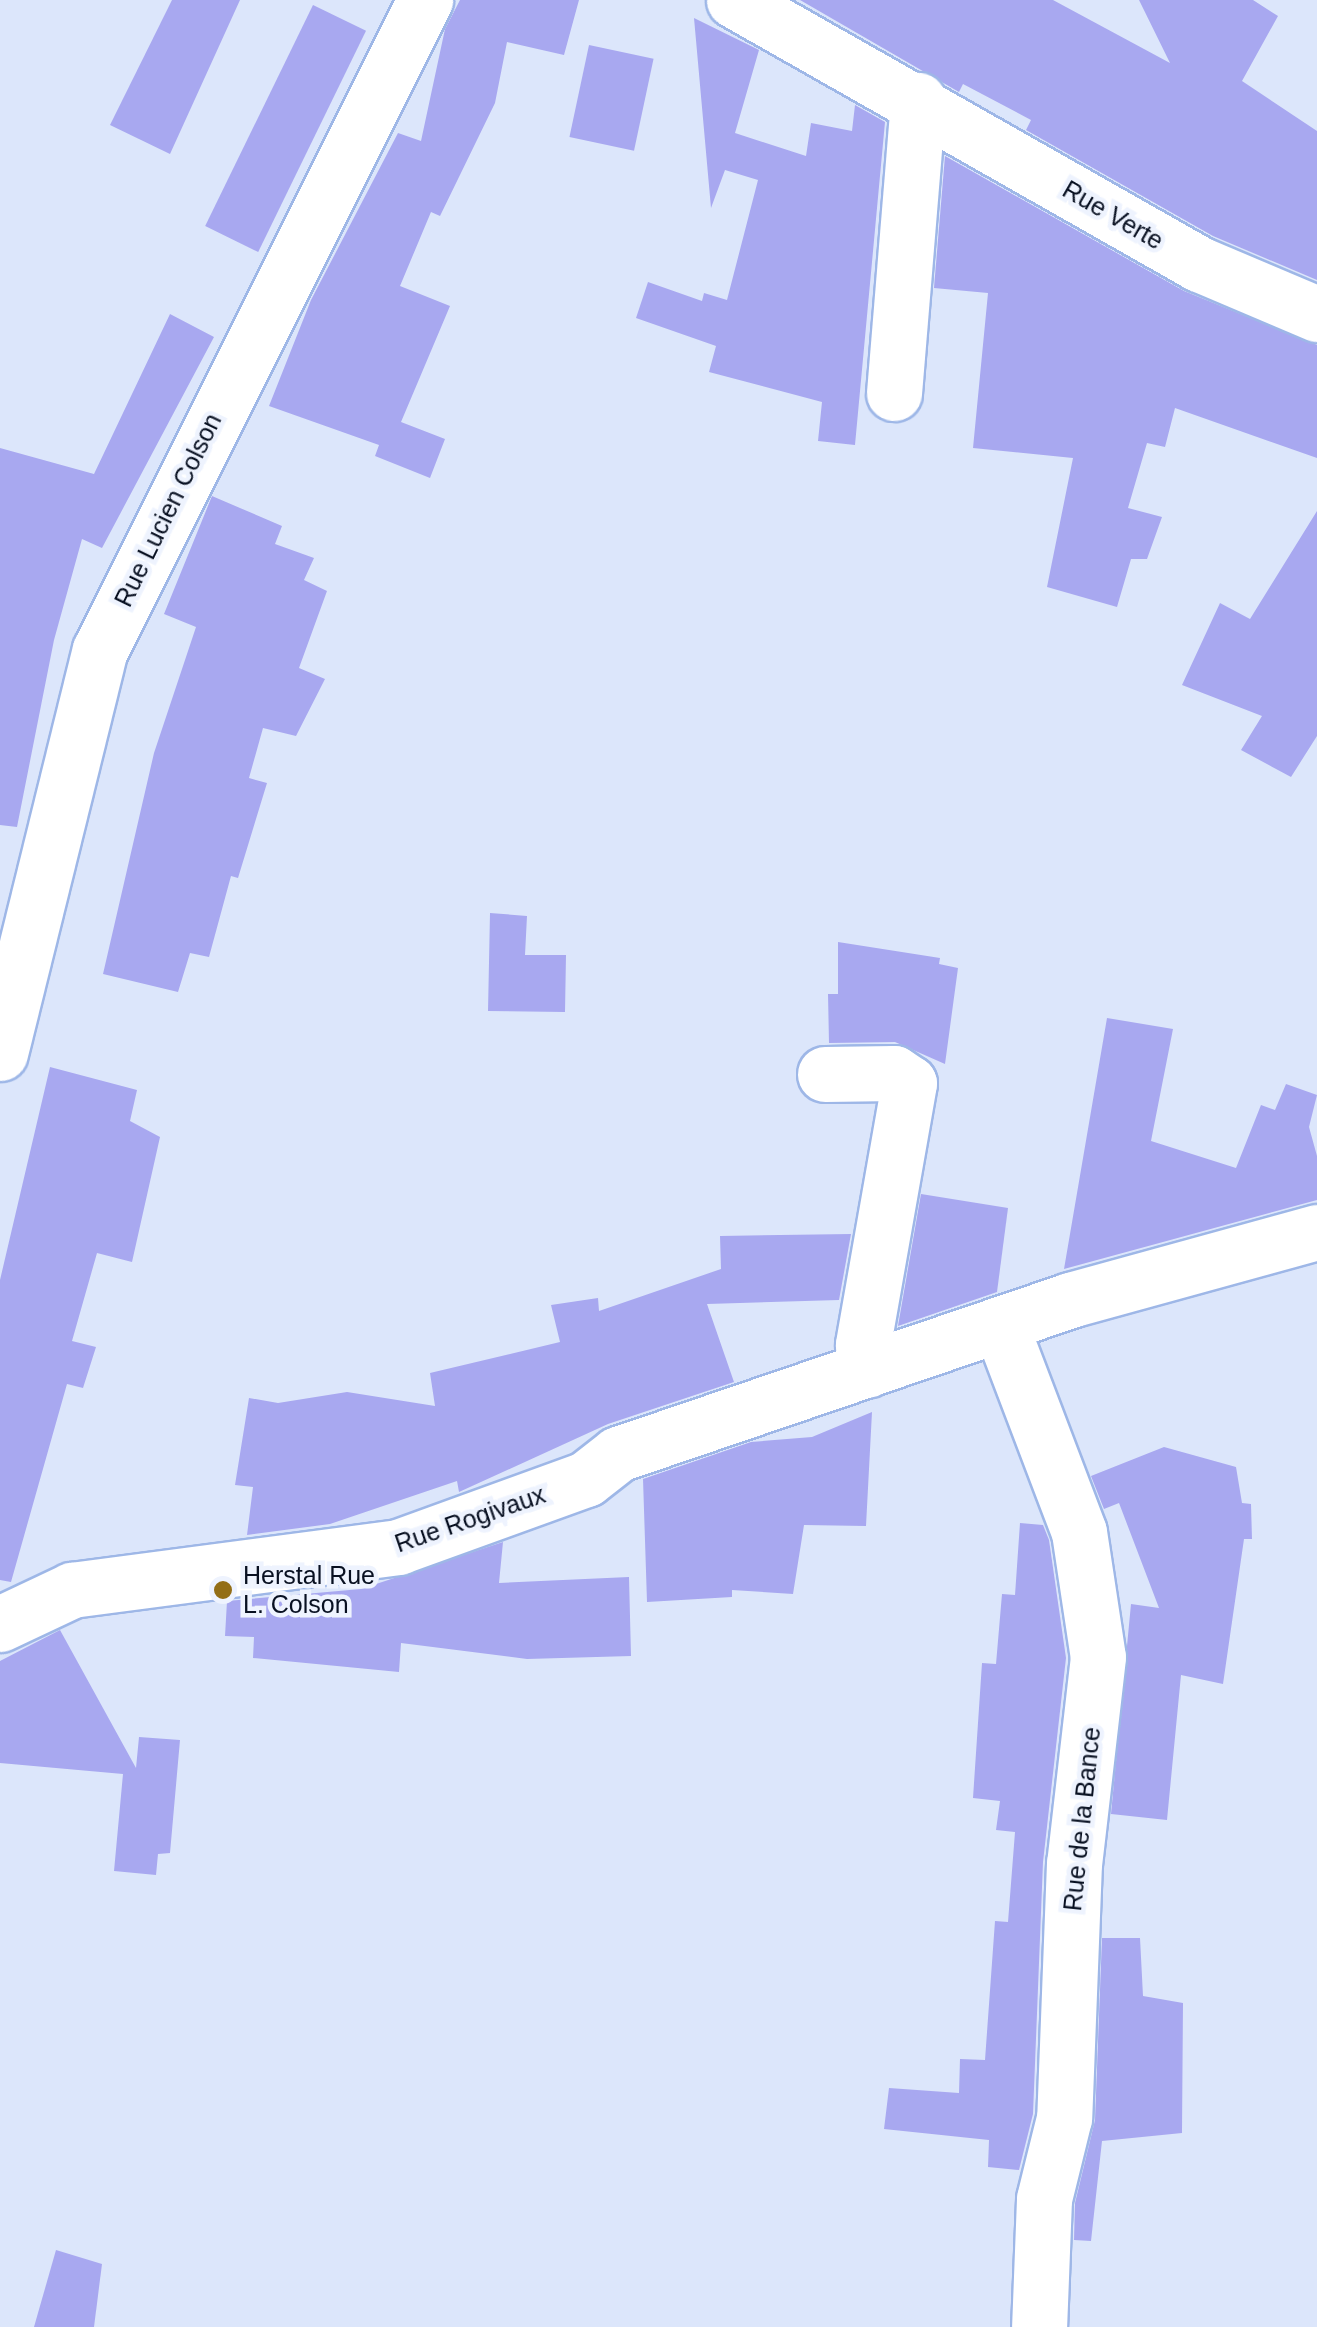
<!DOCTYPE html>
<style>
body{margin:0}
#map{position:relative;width:1317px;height:2327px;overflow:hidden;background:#dce6fb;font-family:Arial,sans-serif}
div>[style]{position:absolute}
.building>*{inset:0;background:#a8a8f0;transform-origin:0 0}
.roads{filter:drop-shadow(2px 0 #9eb7e7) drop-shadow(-2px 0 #9eb7e7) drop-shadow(0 2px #9eb7e7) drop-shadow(0 -2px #9eb7e7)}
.minor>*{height:55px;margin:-27.5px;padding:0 27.5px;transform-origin:27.5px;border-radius:27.5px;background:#fff}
.dots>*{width:28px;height:28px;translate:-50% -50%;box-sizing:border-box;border:5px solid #eef3fe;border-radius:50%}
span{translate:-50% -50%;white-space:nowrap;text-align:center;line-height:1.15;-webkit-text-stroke:9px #eef3fe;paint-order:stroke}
.street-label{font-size:25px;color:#081021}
.poi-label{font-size:25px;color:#081021}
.left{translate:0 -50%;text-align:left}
</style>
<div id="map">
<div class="building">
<div style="clip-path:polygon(172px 0,240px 0,170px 154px,110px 125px)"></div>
<div style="clip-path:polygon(460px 0,579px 0,564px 55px,507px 42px,495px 103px,440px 216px,431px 212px,400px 286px,450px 306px,401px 422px,445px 439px,430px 478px,375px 456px,379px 445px,269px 406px,311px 300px,398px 133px,421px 141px,445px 29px)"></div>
<div style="clip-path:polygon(800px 0,1053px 0,1170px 63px,1139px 0,1253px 0,1278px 16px,1242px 81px,1317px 131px,1317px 280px,1213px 236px,1026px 130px,1031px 120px,963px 84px,959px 92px)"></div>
<div style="left:313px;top:5px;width:59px;height:246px;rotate:26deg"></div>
<div style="clip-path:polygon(694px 18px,759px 50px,735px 133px,806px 156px,811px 123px,852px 131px,855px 105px,885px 122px,855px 445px,818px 441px,822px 402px,709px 372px,716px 346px,636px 318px,648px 282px,702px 301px,704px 293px,727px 300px,758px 180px,725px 170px,711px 208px)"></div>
<div style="left:589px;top:45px;width:66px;height:94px;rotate:12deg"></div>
<div style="clip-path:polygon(945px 156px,1184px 291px,1317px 345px,1317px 458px,1175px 408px,1165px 447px,1147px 443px,1128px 508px,1162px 517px,1147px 559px,1131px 559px,1117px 607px,1047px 587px,1073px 458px,973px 448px,988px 293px,934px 288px)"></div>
<div style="clip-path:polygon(170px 314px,214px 337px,102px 548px,82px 539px,54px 640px,17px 827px,0 825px,0 448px,94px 474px)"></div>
<div style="clip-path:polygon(212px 496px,282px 526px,275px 544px,314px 558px,304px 580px,327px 591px,299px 668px,325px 679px,296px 736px,263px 728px,249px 778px,267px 783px,238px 878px,231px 876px,209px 957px,190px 953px,178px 992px,103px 974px,154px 753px,196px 627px,164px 614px)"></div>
<div style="clip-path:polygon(1317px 511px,1317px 736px,1291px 777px,1241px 750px,1262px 716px,1182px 685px,1220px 603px,1250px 619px)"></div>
<div style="clip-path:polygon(490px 913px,527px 916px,525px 955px,566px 955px,565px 1012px,488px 1011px)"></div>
<div style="clip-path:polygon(838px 942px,940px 958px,939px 964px,958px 968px,945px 1064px,895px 1042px,829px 1043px,828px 994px,838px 994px)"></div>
<div style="clip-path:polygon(1107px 1018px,1173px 1029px,1151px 1141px,1236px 1168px,1261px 1105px,1275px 1110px,1286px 1084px,1317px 1095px,1309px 1127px,1317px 1156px,1317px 1200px,1064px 1269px)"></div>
<div style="clip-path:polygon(50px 1067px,137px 1090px,130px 1121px,160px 1137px,132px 1262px,97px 1253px,72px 1341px,96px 1347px,83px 1388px,67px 1384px,11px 1582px,0 1580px,0 1280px)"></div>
<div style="clip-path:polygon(921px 1194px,1008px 1208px,997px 1292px,898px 1326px)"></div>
<div style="clip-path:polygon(851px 1234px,839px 1300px,707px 1304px,734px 1382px,608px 1424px,459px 1492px,457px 1481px,330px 1524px,247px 1535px,253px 1487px,235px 1485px,249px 1398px,278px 1403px,347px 1392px,435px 1406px,430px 1373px,560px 1342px,551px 1305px,598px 1298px,599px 1311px,721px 1269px,720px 1236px)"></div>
<div style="clip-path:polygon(872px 1412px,866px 1526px,804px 1525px,793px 1594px,732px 1590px,732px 1597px,647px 1602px,643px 1479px,751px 1442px,812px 1437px)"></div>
<div style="clip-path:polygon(1164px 1447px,1236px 1467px,1242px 1503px,1251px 1504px,1252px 1539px,1244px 1539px,1223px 1684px,1181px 1675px,1167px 1820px,1111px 1814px,1131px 1604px,1159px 1608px,1119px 1503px,1104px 1509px,1091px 1476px)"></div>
<div style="clip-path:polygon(1020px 1523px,1043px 1525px,1049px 1540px,1066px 1658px,1043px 1862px,1033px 2114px,1019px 2170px,988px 2167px,989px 2140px,884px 2129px,889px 2088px,959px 2093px,960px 2059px,985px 2060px,995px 1921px,1008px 1922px,1015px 1832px,996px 1830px,1000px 1801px,973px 1798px,982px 1663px,996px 1664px,1002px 1594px,1015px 1595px)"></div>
<div style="clip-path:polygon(503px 1542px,499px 1583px,629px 1577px,631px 1656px,527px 1659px,401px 1643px,399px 1672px,253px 1658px,254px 1637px,225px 1636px,227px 1601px,361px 1589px)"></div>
<div style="clip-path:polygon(60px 1630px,136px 1768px,139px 1737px,180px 1740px,170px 1853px,158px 1854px,156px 1875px,114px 1871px,123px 1774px,0 1763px,0 1661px)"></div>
<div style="clip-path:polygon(1102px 1938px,1140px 1938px,1143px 1996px,1183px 2003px,1182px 2133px,1102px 2141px,1091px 2241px,1074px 2240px,1075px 2203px,1095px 2120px)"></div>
<div style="clip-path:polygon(56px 2250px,102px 2264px,94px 2327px,34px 2327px)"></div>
</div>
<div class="roads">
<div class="minor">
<div style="left:734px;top:0;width:535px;rotate:29.59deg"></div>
<div style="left:1199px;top:264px;width:128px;rotate:23deg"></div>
<div style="left:894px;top:393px;width:294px;rotate:-85.3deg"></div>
<div style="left:0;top:1053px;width:415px;rotate:-76.1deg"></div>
<div style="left:100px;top:650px;width:727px;rotate:-63.43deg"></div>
<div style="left:825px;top:1074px;width:69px;rotate:-0.8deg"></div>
<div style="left:894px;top:1073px;width:18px;rotate:34deg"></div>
<div style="left:909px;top:1083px;width:266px;rotate:100deg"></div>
<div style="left:863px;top:1345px;width:25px;rotate:79deg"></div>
<div style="left:1000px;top:1324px;width:222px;rotate:69.2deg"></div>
<div style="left:1079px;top:1532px;width:126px;rotate:81.4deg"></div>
<div style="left:1098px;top:1657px;width:207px;rotate:96.6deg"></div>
<div style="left:1074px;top:1863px;width:255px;rotate:92.2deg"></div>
<div style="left:1064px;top:2118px;width:83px;rotate:103.9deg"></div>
<div style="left:1044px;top:2199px;width:128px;rotate:92.2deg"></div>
<div style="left:0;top:1624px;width:80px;rotate:-25.3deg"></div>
<div style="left:72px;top:1590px;width:329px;rotate:-7.5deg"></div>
<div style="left:398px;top:1547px;width:200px;rotate:-19.9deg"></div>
<div style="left:586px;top:1479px;width:41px;rotate:-38deg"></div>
<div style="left:618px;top:1454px;width:478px;rotate:-18.8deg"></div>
<div style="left:1070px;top:1300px;width:256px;rotate:-15.4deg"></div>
</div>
</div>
<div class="dots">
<div style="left:223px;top:1590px;background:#936e16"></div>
</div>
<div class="street-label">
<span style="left:1113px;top:215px;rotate:30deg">Rue Verte</span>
<span style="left:168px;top:510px;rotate:-64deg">Rue Lucien Colson</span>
<span style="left:470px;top:1519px;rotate:-19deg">Rue Rogivaux</span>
<span style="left:1082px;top:1819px;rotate:-84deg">Rue de la Bance</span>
</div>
<div class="poi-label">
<span class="left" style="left:243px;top:1590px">Herstal Rue<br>L. Colson</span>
</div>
</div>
